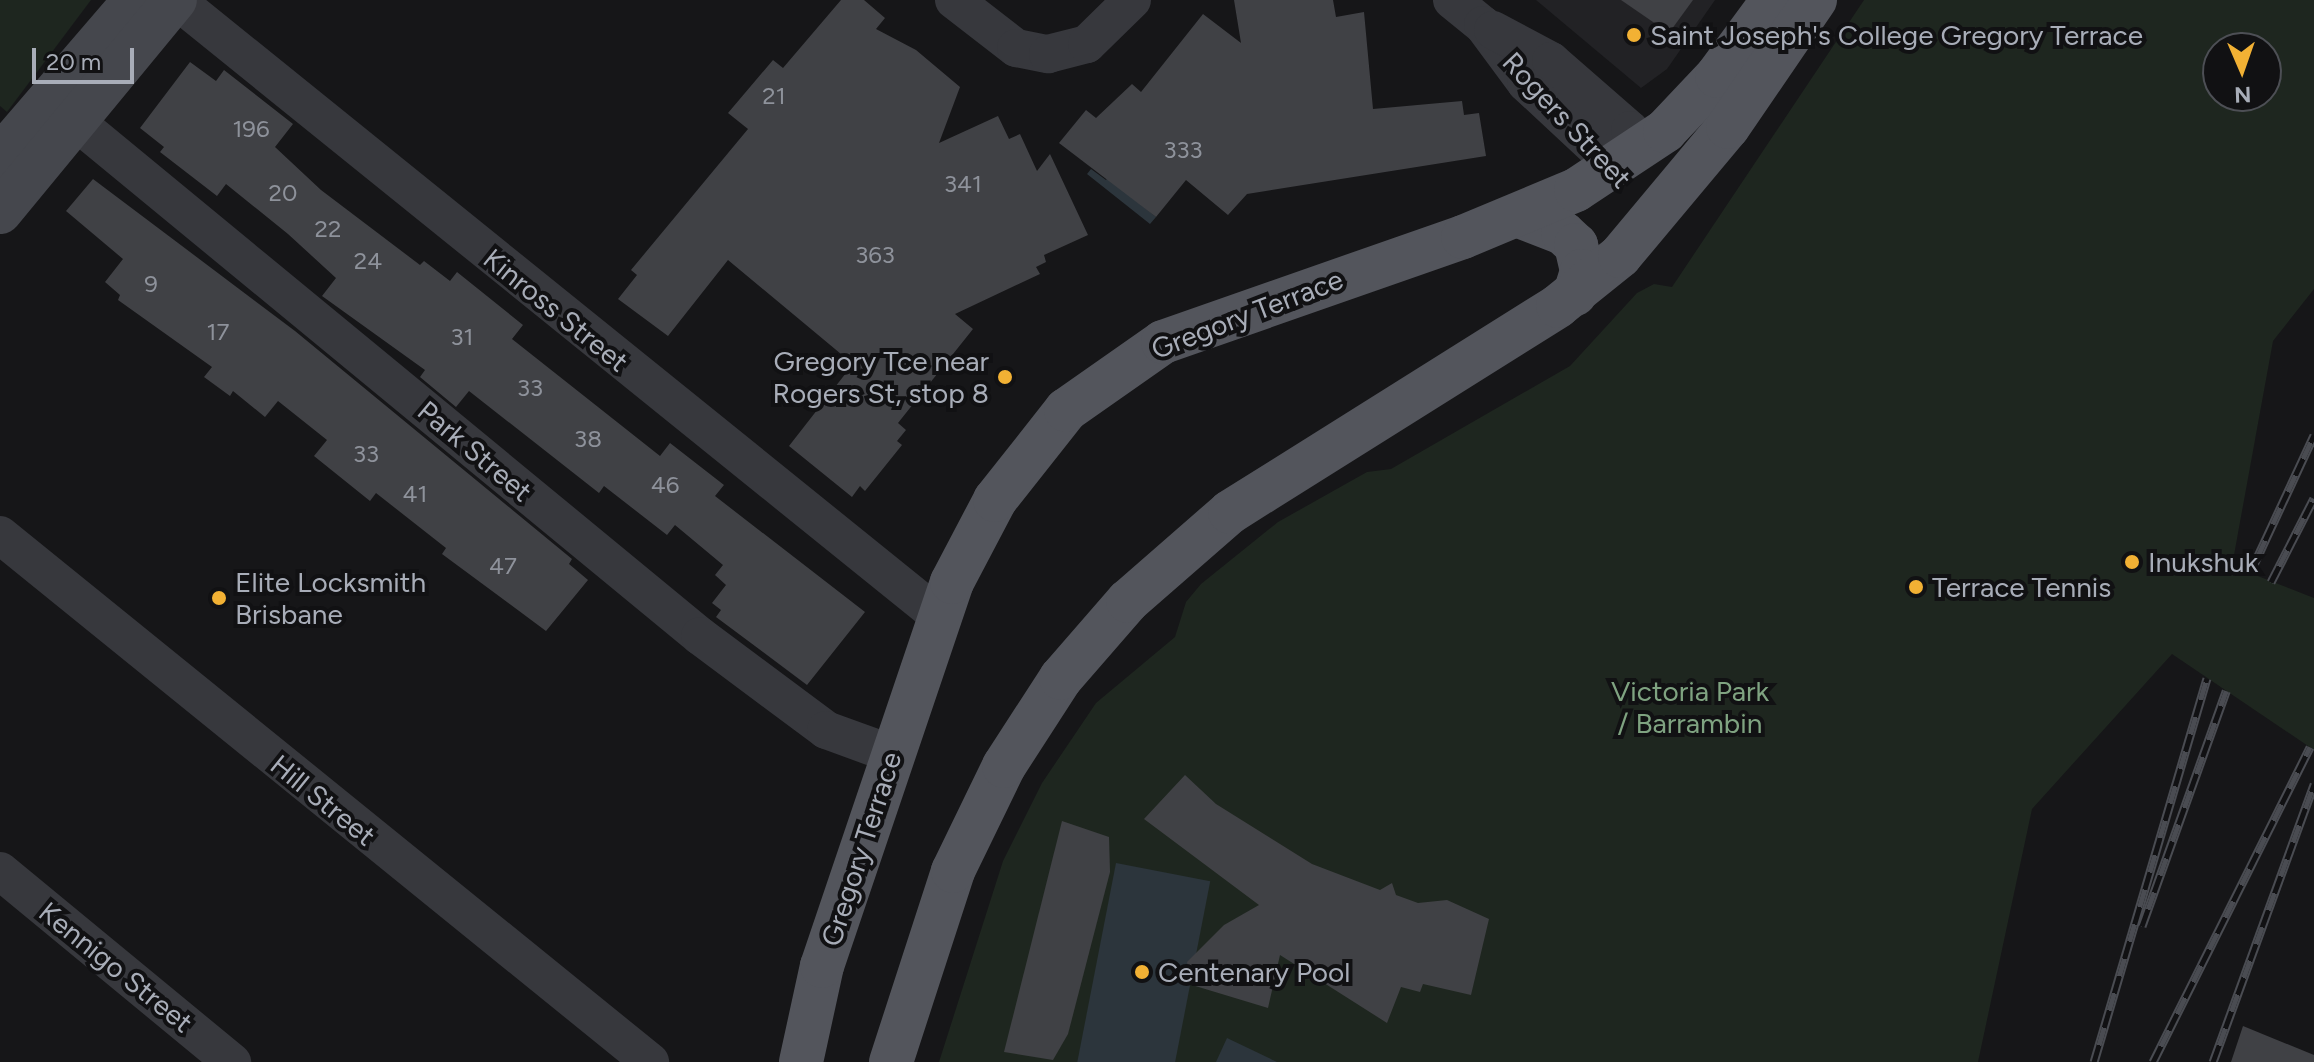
<!DOCTYPE html>
<style>
body{margin:0}
#map{position:relative;width:2314px;height:1062px;overflow:hidden;background:#161618;font-family:Figtree,sans-serif}
div>[style]{position:absolute}
.built>*{inset:0;background:#222225}
.green>*{inset:0;background:#1e261f}
.water>*{inset:0;background:#2c353c;transform-origin:0 0}
.building>*{inset:0;background:#404145}
.minor>*{height:38px;margin:-19px;padding:0 19px;transform-origin:19px;border-radius:19px;background:#37383d}
.secondary>*{height:44px;margin:-22px;padding:0 22px;transform-origin:22px;border-radius:22px;background:#45474d}
.primary>*{height:44px;margin:-22px;padding:0 22px;transform-origin:22px;border-radius:22px;background:#53555c}
.rail>*{height:9px;margin-top:-4.5px;transform-origin:0;background:repeating-linear-gradient(90deg,#111113 0 18px,#4a4c52 0 36px);box-sizing:border-box;border-block:2px solid #4a4c52}
.dots>*{width:22px;height:22px;translate:-50% -50%;box-sizing:border-box;border:4px solid #111113;border-radius:50%}
span{translate:-50% -50%;white-space:nowrap;text-align:center;line-height:1.15;-webkit-text-stroke:8px #111113;paint-order:stroke}
.number-label{font-size:24px;color:#8e929b}
.number-label span{-webkit-text-stroke-width:0}
.poi-label{font-size:28px;color:#a8adb8}
.left{translate:0 -50%;text-align:left}
.right{translate:-100% -50%;text-align:right}
.street-label{font-size:28px;color:#a8adb8}
.park-label{font-size:28px;color:#7fa381}
.north{position:absolute;left:2202px;top:32px;width:80px;height:80px;box-sizing:border-box;background:#111113;border:2px solid #4d4f55;border-radius:50%;rotate:178deg;font-size:22px;font-weight:700;line-height:32px;text-align:center;color:#a8adb8}
.north::after{content:'';display:block;margin:auto;width:28px;height:36px;background:#f2b134;clip-path:polygon(50% 0,100% 100%,50% 72%,0 100%)}
.scale{position:absolute;left:32px;top:48px;width:102px;height:36px;box-sizing:border-box;border:4px solid #a8adb8;border-top:0;padding-left:10px;font-size:24px;line-height:28px;white-space:nowrap;color:#a8adb8;-webkit-text-stroke:6px #111113;paint-order:stroke}
</style>
<div id="map">
<div class="built">
<div style="clip-path:polygon(1536px 0,1715px 0,1667px 69px,1641px 88px)"></div>
</div>
<div class="green">
<div style="clip-path:polygon(0 0,91px 0,7px 112px,0 106px)"></div>
<div style="clip-path:polygon(evenodd,1864px 0,2314px 0,2314px 289px,2273px 341px,2232px 566px,2314px 598px,2314px 750px,2172px 654px,2032px 809px,1978px 1062px,939px 1062px,1003px 861px,1042px 783px,1096px 703px,1175px 637px,1186px 602px,1201px 584px,1278px 522px,1367px 472px,1391px 469px,1570px 366px,1637px 293px,1654px 284px,1672px 287px,1864px 0,2218px 48px,2266px 48px,2266px 96px,2218px 96px,2218px 48px)"></div>
</div>
<div class="water">
<div style="clip-path:polygon(1091px 169px,1106px 180px,1114px 170px,1124px 191px,1156px 217px,1150px 224px,1087px 174px)"></div>
<div style="left:1116px;top:863px;width:96px;height:203px;rotate:11deg"></div>
<div style="clip-path:polygon(1227px 1038px,1277px 1062px,1216px 1062px)"></div>
</div>
<div class="building">
<div style="clip-path:polygon(841px 0,864px 0,885px 18px,876px 29px,916px 50px,960px 87px,939px 143px,998px 116px,1009px 139px,1020px 134px,1037px 171px,1050px 154px,1088px 235px,1044px 255px,1046px 262px,1036px 267px,1040px 274px,955px 314px,973px 329px,898px 423px,906px 430px,897px 441px,902px 445px,865px 491px,860px 486px,852px 497px,789px 446px,853px 364px,728px 260px,668px 336px,618px 299px,637px 275px,631px 270px,748px 129px,728px 113px,773px 60px,783px 68px)"></div>
<div style="clip-path:polygon(1234px 0,1333px 0,1336px 17px,1364px 12px,1373px 109px,1462px 101px,1464px 115px,1479px 113px,1486px 156px,1247px 194px,1228px 215px,1186px 180px,1156px 217px,1059px 143px,1086px 110px,1096px 118px,1132px 84px,1141px 92px,1203px 14px,1241px 43px)"></div>
<div style="clip-path:polygon(1621px 0,1693px 0,1669px 33px)"></div>
<div style="clip-path:polygon(190px 62px,216px 81px,224px 70px,293px 124px,275px 147px,321px 190px,420px 265px,424px 261px,450px 281px,457px 272px,523px 325px,512px 339px,660px 456px,670px 443px,724px 485px,715px 496px,865px 612px,807px 685px,716px 617px,721px 610px,712px 603px,726px 585px,715px 575px,723px 565px,675px 525px,667px 535px,604px 486px,599px 493px,469px 391px,456px 407px,420px 377px,425px 370px,322px 296px,336px 278px,288px 234px,226px 184px,217px 196px,160px 152px,164px 147px,140px 128px)"></div>
<div style="clip-path:polygon(93px 179px,295px 331px,572px 559px,569px 564px,588px 580px,546px 631px,442px 554px,446px 548px,376px 493px,370px 501px,314px 456px,327px 440px,278px 401px,265px 417px,233px 391px,230px 396px,204px 377px,212px 367px,118px 300px,120px 295px,105px 282px,123px 259px,66px 211px)"></div>
<div style="clip-path:polygon(1185px 775px,1216px 804px,1312px 864px,1380px 890px,1392px 883px,1396px 895px,1418px 903px,1447px 900px,1489px 919px,1471px 995px,1423px 984px,1420px 992px,1401px 987px,1387px 1023px,1280px 955px,1268px 1008px,1192px 985px,1187px 962px,1224px 925px,1259px 905px,1144px 819px)"></div>
<div style="clip-path:polygon(1062px 821px,1109px 837px,1110px 872px,1068px 1034px,1053px 1060px,1004px 1052px)"></div>
<div style="clip-path:polygon(2243px 1026px,2314px 1055px,2314px 1062px,2231px 1062px)"></div>
</div>
<div class="minor">
<div style="left:176px;top:0;width:981px;rotate:38.92deg"></div>
<div style="left:954px;top:0;width:78px;rotate:37.7deg"></div>
<div style="left:1016px;top:48px;width:33px;rotate:11deg"></div>
<div style="left:1048px;top:54px;width:40px;rotate:-14.4deg"></div>
<div style="left:1087px;top:44px;width:63px;rotate:-44.4deg"></div>
<div style="left:1452px;top:0;width:40px;rotate:39deg"></div>
<div style="left:1483px;top:25px;width:72px;rotate:53.4deg"></div>
<div style="left:1526px;top:83px;width:122px;rotate:43deg"></div>
<div style="left:1493px;top:30px;width:66px;rotate:28.1deg"></div>
<div style="left:1551px;top:61px;width:105px;rotate:41.1deg"></div>
<div style="left:1630px;top:130px;width:21px;rotate:55deg"></div>
<div style="left:75px;top:121px;width:810px;rotate:39.49deg"></div>
<div style="left:700px;top:636px;width:157px;rotate:36.7deg"></div>
<div style="left:826px;top:730px;width:70px;rotate:20deg"></div>
<div style="left:0;top:535px;width:837px;rotate:39.03deg"></div>
<div style="left:0;top:871px;width:301px;rotate:39.5deg"></div>
</div>
<div class="secondary">
<div style="left:0;top:157px;width:207px;rotate:-49.3deg"></div>
<div style="left:0;top:212px;width:275px;rotate:-50.5deg"></div>
</div>
<div class="primary">
<div style="left:1519px;top:216px;width:47px;rotate:21.1deg"></div>
<div style="left:1563px;top:233px;width:18px;rotate:43deg"></div>
<div style="left:1576px;top:245px;width:27px;rotate:77deg"></div>
<div style="left:1582px;top:271px;width:24px;rotate:107deg"></div>
<div style="left:801px;top:1062px;width:98px;rotate:-77.7deg"></div>
<div style="left:822px;top:966px;width:405px;rotate:-71.3deg"></div>
<div style="left:952px;top:582px;width:93px;rotate:-62.3deg"></div>
<div style="left:995px;top:500px;width:115px;rotate:-51.7deg"></div>
<div style="left:1066px;top:410px;width:118px;rotate:-35deg"></div>
<div style="left:1163px;top:342px;width:318px;rotate:-19.3deg"></div>
<div style="left:1463px;top:237px;width:122px;rotate:-22.6deg"></div>
<div style="left:1576px;top:190px;width:107px;rotate:-33.5deg"></div>
<div style="left:1665px;top:131px;width:76px;rotate:-46.6deg"></div>
<div style="left:1717px;top:76px;width:94px;rotate:-53.6deg"></div>
<div style="left:891px;top:1062px;width:201px;rotate:-72deg"></div>
<div style="left:953px;top:871px;width:117px;rotate:-64.1deg"></div>
<div style="left:1004px;top:766px;width:105px;rotate:-57.1deg"></div>
<div style="left:1061px;top:678px;width:102px;rotate:-49deg"></div>
<div style="left:1128px;top:601px;width:135px;rotate:-41.1deg"></div>
<div style="left:1230px;top:512px;width:387px;rotate:-32.1deg"></div>
<div style="left:1558px;top:306px;width:80px;rotate:-38.9deg"></div>
<div style="left:1620px;top:256px;width:168px;rotate:-50.1deg"></div>
<div style="left:1728px;top:127px;width:154px;rotate:-55.6deg"></div>
</div>
<div class="rail">
<div style="left:2250px;top:573px;width:152px;rotate:-65.1deg"></div>
<div style="left:2271px;top:582px;width:94px;rotate:-62.9deg"></div>
<div style="left:2142px;top:926px;width:250px;rotate:-70.3deg"></div>
<div style="left:2094px;top:1062px;width:400px;rotate:-73.6deg"></div>
<div style="left:2153px;top:1062px;width:352px;rotate:-63.5deg"></div>
<div style="left:2213px;top:1062px;width:296px;rotate:-70deg"></div>
</div>
<div class="dots">
<div style="left:1634px;top:35px;background:#f2b134"></div>
<div style="left:1005px;top:377px;background:#f2b134"></div>
<div style="left:2132px;top:562px;background:#f2b134"></div>
<div style="left:1916px;top:587px;background:#f2b134"></div>
<div style="left:219px;top:598px;background:#f2b134"></div>
<div style="left:1142px;top:972px;background:#f2b134"></div>
</div>
<div class="number-label">
<span style="left:774px;top:96px">21</span>
<span style="left:251px;top:129px">196</span>
<span style="left:1183px;top:150px">333</span>
<span style="left:963px;top:184px">341</span>
<span style="left:283px;top:193px">20</span>
<span style="left:328px;top:229px">22</span>
<span style="left:875px;top:255px">363</span>
<span style="left:368px;top:261px">24</span>
<span style="left:151px;top:284px">9</span>
<span style="left:218px;top:332px">17</span>
<span style="left:462px;top:337px">31</span>
<span style="left:530px;top:388px">33</span>
<span style="left:588px;top:439px">38</span>
<span style="left:366px;top:454px">33</span>
<span style="left:665px;top:485px">46</span>
<span style="left:415px;top:494px">41</span>
<span style="left:503px;top:566px">47</span>
</div>
<div class="poi-label">
<span class="left" style="left:1650px;top:35px">Saint Joseph's College Gregory Terrace</span>
<span class="right" style="left:989px;top:377px">Gregory Tce near<br>Rogers St, stop 8</span>
<span class="left" style="left:2148px;top:562px">Inukshuk</span>
<span class="left" style="left:235px;top:598px">Elite Locksmith<br>Brisbane</span>
<span class="left" style="left:1932px;top:587px">Terrace Tennis</span>
<span class="left" style="left:1158px;top:972px">Centenary Pool</span>
</div>
<div class="street-label">
<span style="left:1567px;top:120px;rotate:47deg">Rogers Street</span>
<span style="left:556px;top:310px;rotate:39deg">Kinross Street</span>
<span style="left:1247px;top:314px;rotate:-21deg">Gregory Terrace</span>
<span style="left:475px;top:451px;rotate:40deg">Park Street</span>
<span style="left:323px;top:800px;rotate:39deg">Hill Street</span>
<span style="left:861px;top:849px;rotate:-72deg">Gregory Terrace</span>
<span style="left:116px;top:967px;rotate:39deg">Kennigo Street</span>
</div>
<div class="park-label">
<span style="left:1690px;top:707px">Victoria Park<br>/ Barrambin</span>
</div>
<div class="north">N</div>
<div class="scale">20 m</div>
</div>
